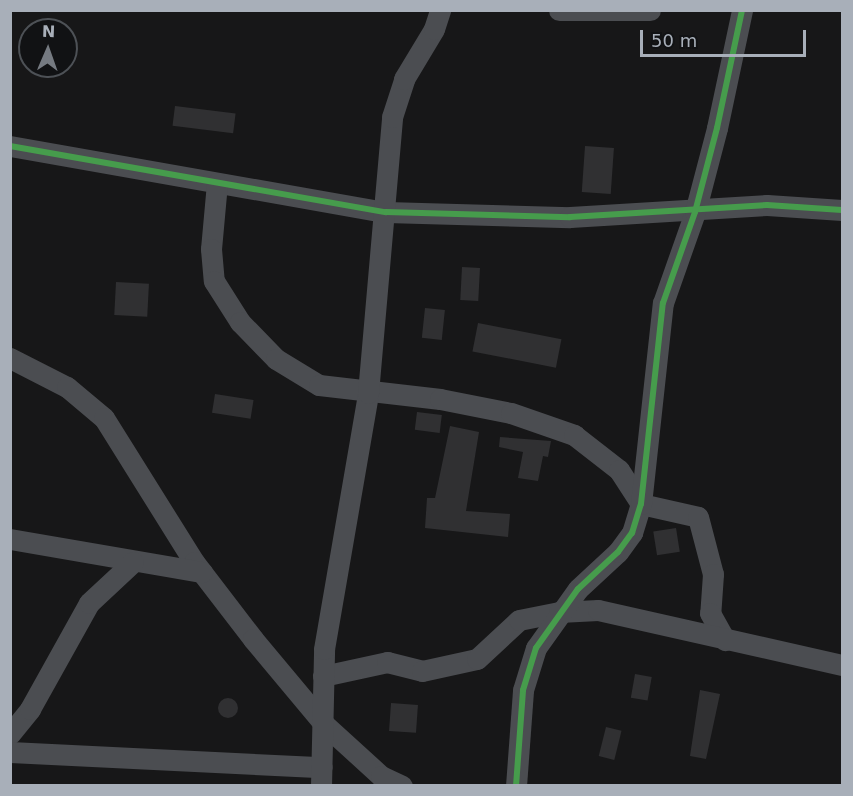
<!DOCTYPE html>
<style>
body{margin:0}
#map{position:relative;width:853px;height:796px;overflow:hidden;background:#171718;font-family:"DejaVu Sans",sans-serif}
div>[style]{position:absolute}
.building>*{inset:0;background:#303032;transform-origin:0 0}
.round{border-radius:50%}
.street>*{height:21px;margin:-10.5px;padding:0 10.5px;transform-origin:10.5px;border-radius:10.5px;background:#4b4d51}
.cycleway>*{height:6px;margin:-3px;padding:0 3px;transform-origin:3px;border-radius:3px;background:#469c4c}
span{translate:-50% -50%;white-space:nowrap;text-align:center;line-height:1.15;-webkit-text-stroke:4.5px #111214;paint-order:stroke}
.frame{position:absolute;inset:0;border:12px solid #a8afb9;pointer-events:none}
.north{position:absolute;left:18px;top:18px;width:60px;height:60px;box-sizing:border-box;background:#111214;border:2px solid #4d5156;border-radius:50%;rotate:2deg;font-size:16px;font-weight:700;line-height:24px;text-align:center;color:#a8afb9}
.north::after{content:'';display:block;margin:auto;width:21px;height:27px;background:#757a81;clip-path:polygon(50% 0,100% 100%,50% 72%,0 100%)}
.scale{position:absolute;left:640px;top:30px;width:166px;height:27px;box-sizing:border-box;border:3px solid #a8afb9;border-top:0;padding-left:8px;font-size:18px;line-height:21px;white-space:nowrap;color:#a8afb9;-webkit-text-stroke:4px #111214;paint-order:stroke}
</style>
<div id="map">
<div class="building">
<div style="left:175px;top:106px;width:61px;height:20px;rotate:7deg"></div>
<div style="left:585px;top:146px;width:29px;height:46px;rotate:4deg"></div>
<div style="left:462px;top:267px;width:18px;height:33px;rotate:3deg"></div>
<div style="left:116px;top:282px;width:33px;height:33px;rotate:3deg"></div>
<div style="left:425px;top:308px;width:20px;height:30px;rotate:6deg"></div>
<div style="left:478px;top:323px;width:85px;height:29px;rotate:11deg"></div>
<div style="left:215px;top:394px;width:39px;height:19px;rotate:9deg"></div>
<div style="left:417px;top:412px;width:25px;height:18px;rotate:7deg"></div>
<div style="clip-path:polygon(450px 426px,479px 432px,466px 511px,510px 514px,508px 537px,425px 528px,427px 498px,435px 498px)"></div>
<div style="clip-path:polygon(500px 437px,551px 441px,548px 457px,543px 456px,538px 481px,518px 478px,523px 452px,499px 447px)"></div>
<div style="left:676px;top:528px;width:24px;height:23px;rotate:81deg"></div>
<div style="left:635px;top:674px;width:17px;height:24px;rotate:10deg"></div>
<div style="clip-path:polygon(700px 690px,720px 694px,706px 759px,690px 756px)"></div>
<div class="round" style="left:218px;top:698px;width:20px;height:20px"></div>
<div style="left:391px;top:703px;width:27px;height:28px;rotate:4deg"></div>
<div style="left:606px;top:727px;width:16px;height:30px;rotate:14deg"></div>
</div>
<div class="street">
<div style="left:559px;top:10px;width:91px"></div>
<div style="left:10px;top:146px;width:382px;rotate:10deg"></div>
<div style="left:386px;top:212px;width:184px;rotate:1.6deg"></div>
<div style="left:570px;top:217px;width:197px;rotate:-3.5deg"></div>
<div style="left:767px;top:205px;width:75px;rotate:3.8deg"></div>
<div style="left:217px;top:183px;width:66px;rotate:95.2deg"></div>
<div style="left:211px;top:249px;width:32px;rotate:85deg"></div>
<div style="left:214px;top:281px;width:49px;rotate:57.6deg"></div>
<div style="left:240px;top:322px;width:52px;rotate:45.8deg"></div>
<div style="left:276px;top:359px;width:50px;rotate:31.2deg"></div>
<div style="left:319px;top:385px;width:122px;rotate:6.6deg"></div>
<div style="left:440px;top:399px;width:72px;rotate:11.2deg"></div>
<div style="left:511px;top:413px;width:67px;rotate:19.2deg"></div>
<div style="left:574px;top:435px;width:57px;rotate:37.9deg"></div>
<div style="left:619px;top:470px;width:40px;rotate:57.1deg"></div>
<div style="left:641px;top:504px;width:58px;rotate:12.8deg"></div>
<div style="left:698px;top:517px;width:59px;rotate:75.3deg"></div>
<div style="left:713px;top:574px;width:39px;rotate:94deg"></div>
<div style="left:710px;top:613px;width:31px;rotate:61deg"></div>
<div style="left:10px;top:358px;width:64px;rotate:27deg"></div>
<div style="left:67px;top:387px;width:48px;rotate:40deg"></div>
<div style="left:104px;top:418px;width:170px;rotate:58deg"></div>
<div style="left:194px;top:562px;width:97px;rotate:52.5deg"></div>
<div style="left:253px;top:639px;width:112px;rotate:50.1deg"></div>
<div style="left:325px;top:725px;width:76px;rotate:42.3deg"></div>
<div style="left:381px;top:776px;width:23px;rotate:25deg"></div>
<div style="left:10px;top:539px;width:195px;rotate:9.8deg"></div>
<div style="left:323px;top:676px;width:66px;rotate:-12.3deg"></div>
<div style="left:387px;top:662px;width:36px;rotate:14deg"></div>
<div style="left:422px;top:671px;width:56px;rotate:-12.3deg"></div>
<div style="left:477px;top:659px;width:57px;rotate:-42.9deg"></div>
<div style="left:519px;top:620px;width:41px;rotate:-11.3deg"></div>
<div style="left:559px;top:612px;width:39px;rotate:-3deg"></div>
<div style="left:598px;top:610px;width:250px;rotate:12.7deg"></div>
<div style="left:10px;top:734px;width:32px;rotate:-51deg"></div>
<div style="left:30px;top:709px;width:121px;rotate:-60.9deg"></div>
<div style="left:89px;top:603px;width:60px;rotate:-43deg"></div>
<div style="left:10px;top:752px;width:312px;rotate:2.8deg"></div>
<div style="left:321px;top:786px;width:137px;rotate:-88.7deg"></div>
<div style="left:324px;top:649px;width:260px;rotate:-80.2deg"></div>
<div style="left:368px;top:393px;width:277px;rotate:-85deg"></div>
<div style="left:392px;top:117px;width:40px;rotate:-72deg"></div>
<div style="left:404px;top:79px;width:58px;rotate:-59deg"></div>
<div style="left:434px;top:29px;width:20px;rotate:-72deg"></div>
<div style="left:516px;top:786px;width:96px;rotate:-85.8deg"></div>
<div style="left:523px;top:690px;width:44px;rotate:-72.8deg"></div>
<div style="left:536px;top:648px;width:72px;rotate:-54.6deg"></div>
<div style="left:578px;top:589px;width:54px;rotate:-42.8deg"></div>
<div style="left:618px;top:552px;width:24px;rotate:-54deg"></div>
<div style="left:632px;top:533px;width:30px;rotate:-73deg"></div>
<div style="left:641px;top:504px;width:202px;rotate:-83.8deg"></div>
<div style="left:663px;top:303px;width:96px;rotate:-70.6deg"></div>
<div style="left:695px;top:212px;width:87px;rotate:-75.3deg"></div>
<div style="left:717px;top:128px;width:121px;rotate:-78deg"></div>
</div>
<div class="cycleway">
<div style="left:10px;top:146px;width:382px;rotate:10deg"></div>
<div style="left:386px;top:212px;width:184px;rotate:1.6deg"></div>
<div style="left:570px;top:217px;width:197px;rotate:-3.5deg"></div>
<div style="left:767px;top:205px;width:75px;rotate:3.8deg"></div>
<div style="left:516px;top:786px;width:96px;rotate:-85.8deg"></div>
<div style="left:523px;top:690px;width:44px;rotate:-72.8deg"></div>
<div style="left:536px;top:648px;width:72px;rotate:-54.6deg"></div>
<div style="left:578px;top:589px;width:54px;rotate:-42.8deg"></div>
<div style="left:618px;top:552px;width:24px;rotate:-54deg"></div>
<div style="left:632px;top:533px;width:30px;rotate:-73deg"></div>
<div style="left:641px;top:504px;width:202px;rotate:-83.8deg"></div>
<div style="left:663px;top:303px;width:96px;rotate:-70.6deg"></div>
<div style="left:695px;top:212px;width:87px;rotate:-75.3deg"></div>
<div style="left:717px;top:128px;width:121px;rotate:-78deg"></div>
</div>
<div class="frame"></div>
<div class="north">N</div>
<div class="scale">50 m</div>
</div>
